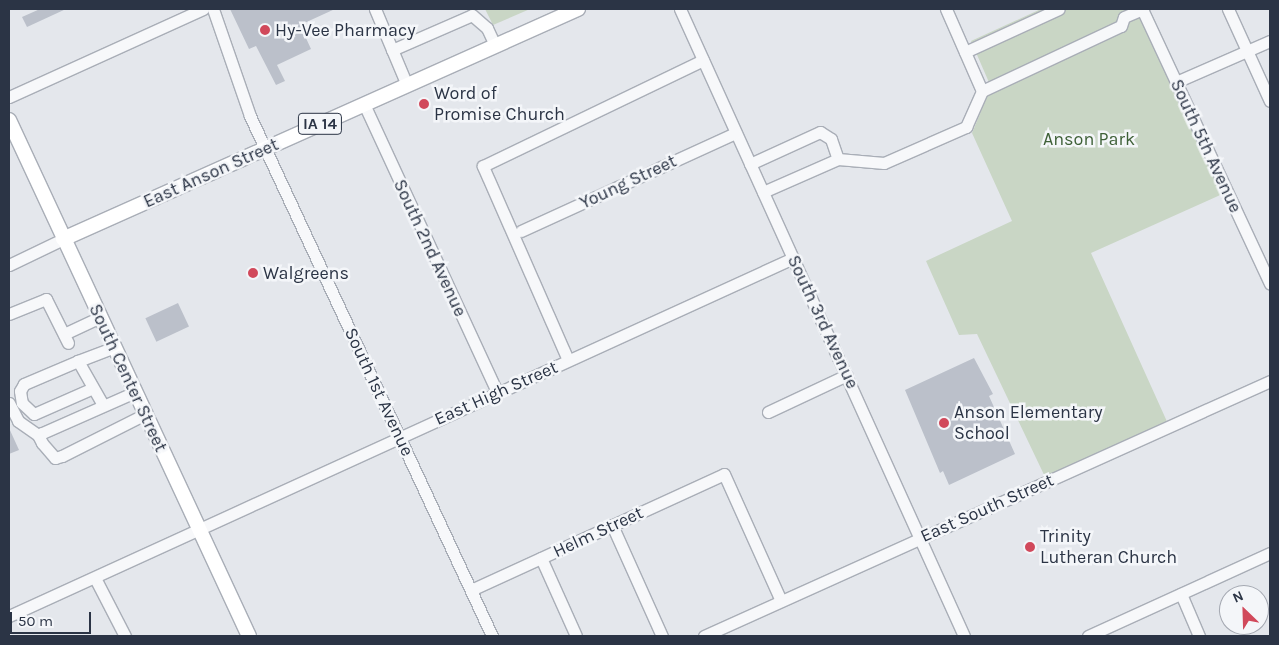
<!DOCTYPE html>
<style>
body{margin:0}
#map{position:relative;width:1279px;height:645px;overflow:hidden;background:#e4e7ec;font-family:Karla,sans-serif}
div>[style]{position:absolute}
.green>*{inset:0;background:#c9d6c5}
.building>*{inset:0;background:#bbc0ca;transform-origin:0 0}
.roads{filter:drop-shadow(1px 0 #a9aeb7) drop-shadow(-1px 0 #a9aeb7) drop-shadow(0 1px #a9aeb7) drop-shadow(0 -1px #a9aeb7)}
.minor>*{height:11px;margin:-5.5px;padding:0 5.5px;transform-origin:5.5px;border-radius:5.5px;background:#f7f8fa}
.major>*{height:14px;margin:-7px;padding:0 7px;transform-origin:7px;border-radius:7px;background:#fff}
.dots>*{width:14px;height:14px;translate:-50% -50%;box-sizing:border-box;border:2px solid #f4f6f9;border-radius:50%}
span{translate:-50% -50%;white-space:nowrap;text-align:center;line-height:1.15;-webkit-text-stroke:5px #f4f6f9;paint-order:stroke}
.shield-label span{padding:1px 4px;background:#f4f6f9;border:1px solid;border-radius:4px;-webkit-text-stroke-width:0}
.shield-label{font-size:16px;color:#2b3445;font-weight:700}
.poi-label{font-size:18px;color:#2b3445}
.left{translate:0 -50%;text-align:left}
.park-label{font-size:18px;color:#3f6138}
.street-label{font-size:18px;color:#2b3445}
.frame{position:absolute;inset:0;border:10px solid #2b3445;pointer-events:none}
.north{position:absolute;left:1219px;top:585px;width:50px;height:50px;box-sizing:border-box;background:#f4f6f9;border:1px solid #a4a8b1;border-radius:50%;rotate:336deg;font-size:14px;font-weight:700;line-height:20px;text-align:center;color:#2b3445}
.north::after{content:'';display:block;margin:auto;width:18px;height:22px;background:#d1495b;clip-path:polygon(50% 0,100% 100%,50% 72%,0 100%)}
.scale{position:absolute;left:10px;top:612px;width:81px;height:22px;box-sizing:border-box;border:2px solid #2b3445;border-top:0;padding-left:6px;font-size:15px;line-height:18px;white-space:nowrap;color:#2b3445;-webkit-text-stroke:4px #f4f6f9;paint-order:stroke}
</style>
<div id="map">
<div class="green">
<div style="clip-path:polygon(485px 9px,530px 9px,493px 25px)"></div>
<div style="clip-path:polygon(1041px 9px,1142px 9px,1227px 192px,1091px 253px,1169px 426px,1047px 481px,977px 334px,959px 335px,926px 261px,1012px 221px,972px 133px,991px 87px,971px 41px)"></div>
</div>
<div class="building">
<div style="clip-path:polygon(40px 9px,66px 9px,27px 27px,22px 17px)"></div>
<div style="clip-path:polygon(230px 9px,335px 9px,300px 25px,311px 49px,277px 65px,285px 81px,276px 85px,256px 46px,249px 49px)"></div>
<div style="left:178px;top:303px;width:26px;height:36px;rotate:65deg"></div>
<div style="clip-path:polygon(974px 358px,993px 394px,989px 396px,1015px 454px,949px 485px,943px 471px,940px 473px,905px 390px)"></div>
<div style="clip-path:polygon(9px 428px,19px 450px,9px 454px)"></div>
</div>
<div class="roads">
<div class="minor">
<div style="left:213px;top:9px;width:113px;rotate:70.9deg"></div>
<div style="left:250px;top:116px;width:574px;rotate:65.04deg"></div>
<div style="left:375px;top:9px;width:82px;rotate:67.2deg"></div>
<div style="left:680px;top:9px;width:688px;rotate:65.63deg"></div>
<div style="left:1142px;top:9px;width:303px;rotate:65deg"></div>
<div style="left:1228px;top:9px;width:101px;rotate:65.5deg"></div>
<div style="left:392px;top:50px;width:87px;rotate:-23.6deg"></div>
<div style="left:472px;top:15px;width:20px;rotate:41deg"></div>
<div style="left:487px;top:28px;width:19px;rotate:65deg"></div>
<div style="left:965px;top:52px;width:103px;rotate:-24.6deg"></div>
<div style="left:1176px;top:82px;width:103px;rotate:-23.6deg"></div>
<div style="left:982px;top:91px;width:153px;rotate:-25.1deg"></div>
<div style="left:1121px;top:26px;width:9px;rotate:-72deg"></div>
<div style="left:1124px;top:17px;width:21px;rotate:-23deg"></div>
<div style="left:9px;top:97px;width:213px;rotate:-24.4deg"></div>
<div style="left:364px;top:104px;width:317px;rotate:65.2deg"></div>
<div style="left:750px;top:164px;width:77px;rotate:-24.6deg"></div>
<div style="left:820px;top:132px;width:13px;rotate:32deg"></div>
<div style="left:831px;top:139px;width:21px;rotate:71deg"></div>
<div style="left:763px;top:192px;width:82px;rotate:-23.7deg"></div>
<div style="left:838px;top:159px;width:46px;rotate:5deg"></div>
<div style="left:884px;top:163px;width:90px;rotate:-23.7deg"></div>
<div style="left:966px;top:127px;width:39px;rotate:-66deg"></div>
<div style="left:982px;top:91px;width:90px;rotate:-113.7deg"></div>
<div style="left:521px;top:231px;width:235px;rotate:-24.6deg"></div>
<div style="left:9px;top:265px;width:60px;rotate:-25.7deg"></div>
<div style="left:9px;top:314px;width:40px;rotate:-22deg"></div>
<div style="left:46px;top:299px;width:49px;rotate:63.4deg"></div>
<div style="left:64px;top:334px;width:40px;rotate:-25deg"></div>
<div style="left:568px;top:360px;width:212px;rotate:-113.7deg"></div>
<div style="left:483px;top:166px;width:244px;rotate:-25.7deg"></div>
<div style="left:78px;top:361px;width:59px;rotate:156.9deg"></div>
<div style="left:24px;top:384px;width:8px;rotate:120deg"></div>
<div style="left:20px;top:391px;width:12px;rotate:81deg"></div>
<div style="left:22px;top:403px;width:16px;rotate:43deg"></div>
<div style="left:34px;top:414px;width:64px;rotate:-23.8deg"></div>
<div style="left:135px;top:392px;width:102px;rotate:156.2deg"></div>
<div style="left:42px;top:433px;width:4px;rotate:153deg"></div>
<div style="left:38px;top:435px;width:9px;rotate:63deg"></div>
<div style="left:42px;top:443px;width:20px;rotate:49deg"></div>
<div style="left:55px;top:458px;width:7px;rotate:-16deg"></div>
<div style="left:62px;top:456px;width:93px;rotate:-26.8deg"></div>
<div style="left:9px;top:403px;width:20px;rotate:63deg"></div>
<div style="left:18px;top:421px;width:24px;rotate:35deg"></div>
<div style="left:103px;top:405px;width:51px;rotate:-119.6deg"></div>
<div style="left:78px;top:361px;width:39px;rotate:-21deg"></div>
<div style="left:768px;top:412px;width:87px;rotate:-25.1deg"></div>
<div style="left:612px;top:525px;width:122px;rotate:65.8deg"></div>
<div style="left:541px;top:558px;width:85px;rotate:65.8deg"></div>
<div style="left:95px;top:578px;width:65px;rotate:62.7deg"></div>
<div style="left:471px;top:590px;width:278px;rotate:-24.6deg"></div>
<div style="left:724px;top:474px;width:139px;rotate:65.8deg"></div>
<div style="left:1181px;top:594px;width:46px;rotate:66.8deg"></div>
<div style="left:9px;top:616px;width:862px;rotate:-24.54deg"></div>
<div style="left:704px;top:636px;width:621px;rotate:-24.25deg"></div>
<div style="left:1088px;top:636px;width:200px;rotate:-24.5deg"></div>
</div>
<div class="major">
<div style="left:9px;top:120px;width:569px;rotate:65.06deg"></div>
<div style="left:63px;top:239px;width:564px;rotate:-24.07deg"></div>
</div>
</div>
<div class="dots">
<div style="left:265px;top:30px;background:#d1495b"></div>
<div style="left:424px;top:104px;background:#d1495b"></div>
<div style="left:253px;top:273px;background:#d1495b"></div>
<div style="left:944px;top:423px;background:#d1495b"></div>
<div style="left:1030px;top:547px;background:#d1495b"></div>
</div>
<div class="shield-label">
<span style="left:320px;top:124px">IA 14</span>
</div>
<div class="poi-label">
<span class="left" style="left:275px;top:30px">Hy-Vee Pharmacy</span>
<span class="left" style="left:434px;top:104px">Word of<br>Promise Church</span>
<span class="left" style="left:263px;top:273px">Walgreens</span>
<span class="left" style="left:954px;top:423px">Anson Elementary<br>School</span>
<span class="left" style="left:1040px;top:547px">Trinity<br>Lutheran Church</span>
</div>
<div class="park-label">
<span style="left:1089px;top:139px">Anson Park</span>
</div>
<div class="street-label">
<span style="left:1206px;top:146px;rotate:65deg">South 5th Avenue</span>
<span style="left:211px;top:173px;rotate:-24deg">East Anson Street</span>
<span style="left:628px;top:182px;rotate:-25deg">Young Street</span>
<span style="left:430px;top:248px;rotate:65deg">South 2nd Avenue</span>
<span style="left:823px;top:322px;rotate:65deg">South 3rd Avenue</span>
<span style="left:128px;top:378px;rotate:65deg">South Center Street</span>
<span style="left:379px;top:392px;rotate:65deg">South 1st Avenue</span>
<span style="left:496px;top:393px;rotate:-24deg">East High Street</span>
<span style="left:987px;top:508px;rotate:-24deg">East South Street</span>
<span style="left:598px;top:532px;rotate:-25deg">Helm Street</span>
</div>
<div class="frame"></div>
<div class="north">N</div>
<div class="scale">50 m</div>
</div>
